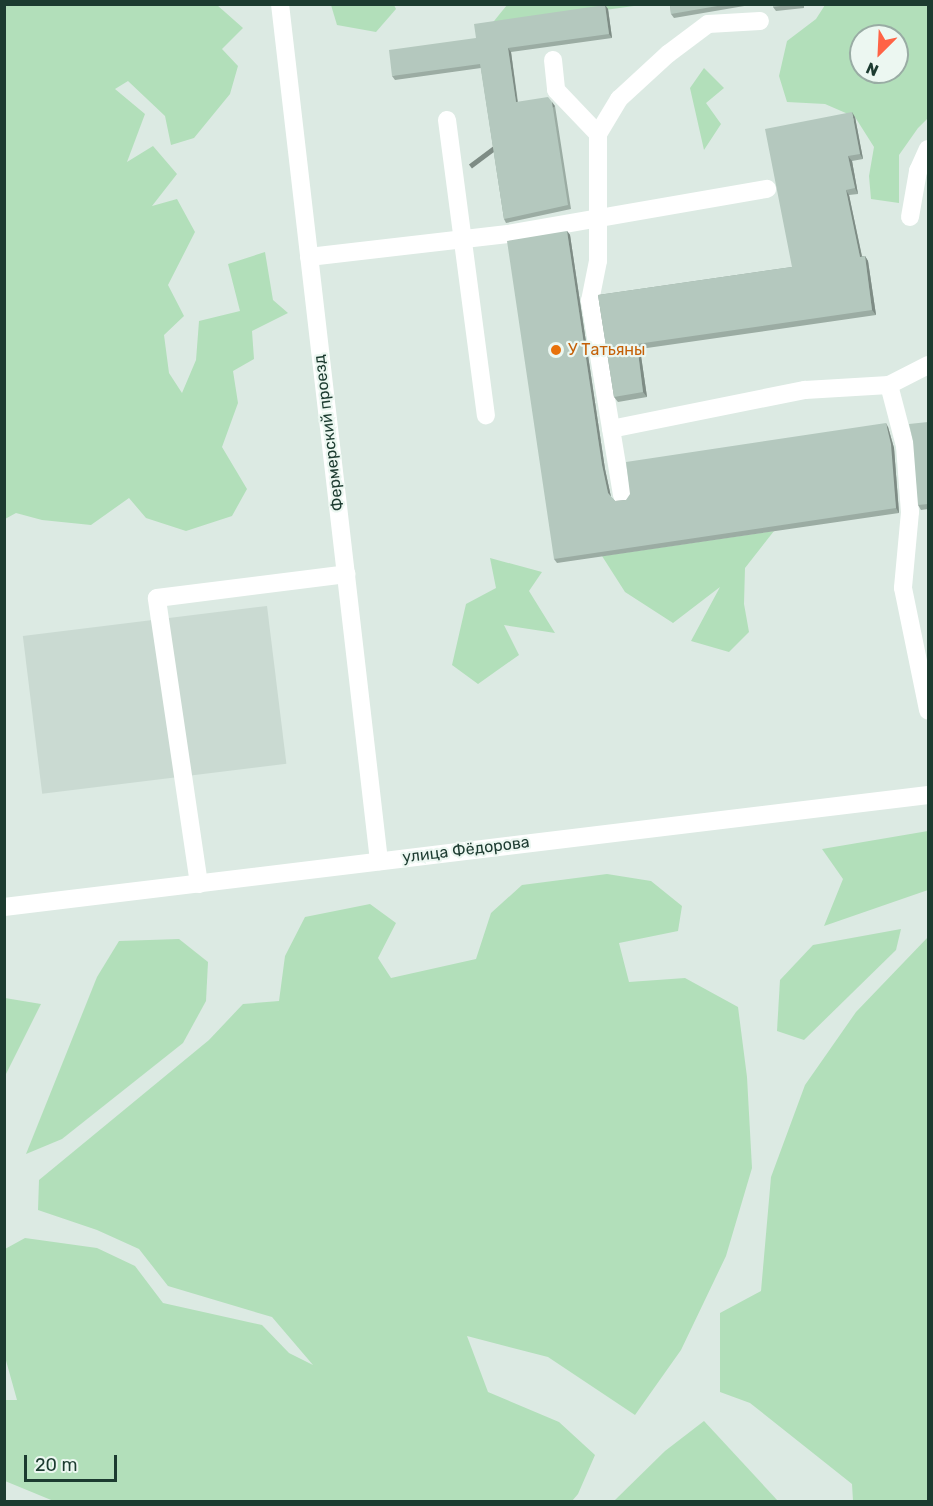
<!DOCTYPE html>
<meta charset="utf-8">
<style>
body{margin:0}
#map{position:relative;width:933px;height:1506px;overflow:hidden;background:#dceae3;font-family:Rubik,sans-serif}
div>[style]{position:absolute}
.built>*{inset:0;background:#cadad2;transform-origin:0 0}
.green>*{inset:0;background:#b2dfba}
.lane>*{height:18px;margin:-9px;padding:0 9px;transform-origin:9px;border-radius:9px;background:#fff}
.street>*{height:18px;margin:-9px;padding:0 9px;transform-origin:9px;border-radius:9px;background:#fff}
.wall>*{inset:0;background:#9baca3}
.shaded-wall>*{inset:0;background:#7e8c85;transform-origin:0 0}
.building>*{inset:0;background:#b4c8be}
.dots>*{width:16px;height:16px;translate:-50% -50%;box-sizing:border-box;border:3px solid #ecf7f1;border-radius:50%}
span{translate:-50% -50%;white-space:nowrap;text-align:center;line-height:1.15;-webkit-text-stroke:4.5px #ecf7f1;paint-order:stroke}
.food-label{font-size:16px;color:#c56008}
.left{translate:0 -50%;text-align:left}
.street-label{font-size:16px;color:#1c3b30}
.frame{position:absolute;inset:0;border:6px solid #1c3b30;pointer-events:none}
.north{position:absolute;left:849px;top:24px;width:60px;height:60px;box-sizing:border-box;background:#ecf7f1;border:2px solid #99aca4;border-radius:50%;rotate:204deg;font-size:16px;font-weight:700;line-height:24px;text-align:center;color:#1c3b30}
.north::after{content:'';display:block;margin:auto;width:21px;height:27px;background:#ff6345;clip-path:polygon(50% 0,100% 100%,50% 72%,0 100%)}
.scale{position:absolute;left:24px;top:1455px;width:93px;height:27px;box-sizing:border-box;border:3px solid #1c3b30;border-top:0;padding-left:8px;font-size:18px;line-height:21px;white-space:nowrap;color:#1c3b30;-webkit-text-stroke:4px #ecf7f1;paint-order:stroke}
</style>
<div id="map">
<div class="built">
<div style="left:267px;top:606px;width:159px;height:246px;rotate:83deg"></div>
</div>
<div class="green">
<div style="clip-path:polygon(5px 4px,217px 5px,243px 28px,222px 49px,238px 66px,230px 94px,194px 138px,171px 145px,165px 116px,128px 81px,115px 89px,145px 114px,127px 162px,153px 146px,177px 174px,152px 206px,177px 199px,195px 232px,168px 285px,184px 316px,164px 335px,169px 373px,182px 393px,196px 360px,199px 321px,240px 311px,228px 264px,265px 252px,273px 300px,288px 313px,252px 331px,254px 359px,233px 371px,238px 403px,222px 447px,247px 489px,232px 516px,186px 531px,146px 518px,129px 498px,91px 525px,42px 520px,16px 513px,5px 519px)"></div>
<div style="clip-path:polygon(331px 5px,394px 5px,396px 9px,376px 32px,337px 25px)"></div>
<div style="clip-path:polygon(507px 5px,641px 5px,490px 26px)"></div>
<div style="clip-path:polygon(evenodd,825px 5px,928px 5px,928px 118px,918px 128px,899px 155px,899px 203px,871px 199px,869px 176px,874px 147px,855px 117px,825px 104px,787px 102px,779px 76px,787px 41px,816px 19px,825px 5px,861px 36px,897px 36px,897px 72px,861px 72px,861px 36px)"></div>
<div style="clip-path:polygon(704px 68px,724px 88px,706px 103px,721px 124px,704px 150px,690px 88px)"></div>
<div style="clip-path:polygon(774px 531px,745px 568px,744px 604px,749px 632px,729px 652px,691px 641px,720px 587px,673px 623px,625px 592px,602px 556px)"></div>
<div style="clip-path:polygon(490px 558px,542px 572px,529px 591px,555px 633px,504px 625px,519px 655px,478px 684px,452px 665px,466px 604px,496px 588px)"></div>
<div style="clip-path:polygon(928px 831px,928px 890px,824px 926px,843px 879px,822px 849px)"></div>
<div style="clip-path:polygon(607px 874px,651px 881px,682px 906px,678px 931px,619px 943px,629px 982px,685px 978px,738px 1007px,747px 1077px,752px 1168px,726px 1256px,681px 1350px,635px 1415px,548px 1357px,467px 1336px,488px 1392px,559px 1422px,595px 1455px,578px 1494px,572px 1501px,56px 1502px,5px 1481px,5px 1400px,17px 1400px,5px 1357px,5px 1249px,25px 1238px,97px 1248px,135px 1266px,163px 1303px,262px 1325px,289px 1353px,313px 1365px,272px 1317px,168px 1286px,139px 1249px,97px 1230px,38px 1210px,39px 1180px,209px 1040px,243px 1004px,279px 1001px,285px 956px,305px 917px,370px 904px,396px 923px,378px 958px,391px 978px,476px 959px,491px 913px,522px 885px)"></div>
<div style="clip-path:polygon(901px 929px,896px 950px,804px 1040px,777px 1031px,780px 980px,813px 945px)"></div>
<div style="clip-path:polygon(928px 937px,928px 1501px,853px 1501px,852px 1484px,750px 1403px,720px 1392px,720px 1313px,761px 1291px,771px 1177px,805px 1085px,856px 1012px)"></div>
<div style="clip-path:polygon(179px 939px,208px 962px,206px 1001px,183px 1043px,62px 1139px,26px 1154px,97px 977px,119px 941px)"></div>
<div style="clip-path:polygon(5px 998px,41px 1004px,5px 1076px,4px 999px)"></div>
<div style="clip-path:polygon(704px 1421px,778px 1501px,614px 1501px,665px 1451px)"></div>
</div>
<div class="lane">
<div style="left:553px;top:60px;width:30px;rotate:84deg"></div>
<div style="left:556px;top:90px;width:61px;rotate:46.3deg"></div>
<div style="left:447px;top:120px;width:298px;rotate:82.5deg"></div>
<div style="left:910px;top:217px;width:47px;rotate:-80.1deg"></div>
<div style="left:918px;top:171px;width:24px;rotate:-66deg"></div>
<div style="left:309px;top:257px;width:200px;rotate:-6.6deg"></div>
<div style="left:508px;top:234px;width:263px;rotate:-9.9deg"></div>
<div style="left:889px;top:385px;width:63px;rotate:75.3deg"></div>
<div style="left:905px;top:446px;width:66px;rotate:85.7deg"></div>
<div style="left:910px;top:512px;width:76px;rotate:95.3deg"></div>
<div style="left:903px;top:588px;width:125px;rotate:78.4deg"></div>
<div style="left:611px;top:429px;width:198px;rotate:-11.4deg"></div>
<div style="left:805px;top:390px;width:84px;rotate:-3.4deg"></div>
<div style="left:889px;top:385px;width:44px;rotate:-27.1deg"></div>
<div style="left:622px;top:495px;width:197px;rotate:-99.4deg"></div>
<div style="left:590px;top:301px;width:41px;rotate:-78.7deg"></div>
<div style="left:598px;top:261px;width:127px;rotate:-90deg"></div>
<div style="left:598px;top:134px;width:41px;rotate:-59deg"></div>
<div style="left:619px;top:99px;width:67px;rotate:-42.6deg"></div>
<div style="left:668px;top:54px;width:50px;rotate:-36.9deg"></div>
<div style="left:708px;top:24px;width:52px;rotate:-3.3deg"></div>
<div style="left:199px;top:884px;width:289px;rotate:-98.4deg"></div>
<div style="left:157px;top:598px;width:191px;rotate:-7.2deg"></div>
</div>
<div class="street">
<div style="left:280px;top:4px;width:863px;rotate:83.41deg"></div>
<div style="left:4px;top:907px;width:931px;rotate:-6.91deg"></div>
</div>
<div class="wall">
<div style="clip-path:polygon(670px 4px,756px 4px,674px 18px,671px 14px)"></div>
<div style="clip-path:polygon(773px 4px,804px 4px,804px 8px,776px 11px,773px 7px)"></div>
<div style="clip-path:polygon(605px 5px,608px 9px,612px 38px,511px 52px,518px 102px,555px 106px,571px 209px,506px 223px,504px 219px,481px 68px,395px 80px,392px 76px)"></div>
<div style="clip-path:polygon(855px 117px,863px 159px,852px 161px,858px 194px,849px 195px,862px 256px,865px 256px,868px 261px,876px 315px,640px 349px,647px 397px,618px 402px,614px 397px,598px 295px,792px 267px)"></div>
<div style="clip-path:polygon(567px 231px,570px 235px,605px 469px,611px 497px,615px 501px,626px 500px,888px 427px,894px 448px,899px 513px,557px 563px,554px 559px)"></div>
<div style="clip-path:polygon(928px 422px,928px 509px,921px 510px,918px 505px)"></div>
</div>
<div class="shaded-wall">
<div style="clip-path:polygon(605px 5px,608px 9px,612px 38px,609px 34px)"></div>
<div style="clip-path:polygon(508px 48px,511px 52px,518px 106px,516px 102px)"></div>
<div style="left:552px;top:102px;width:5px;height:104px;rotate:53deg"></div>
<div style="clip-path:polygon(852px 112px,855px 117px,863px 159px,860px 154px)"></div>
<div style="clip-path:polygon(848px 156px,852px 161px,858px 194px,855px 188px)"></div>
<div style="clip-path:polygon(846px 190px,849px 195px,863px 262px,860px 257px)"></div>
<div style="clip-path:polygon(567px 231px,570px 235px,605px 469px,611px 497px,608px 493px,602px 465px)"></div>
<div style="clip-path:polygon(865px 256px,868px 261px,876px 315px,872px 310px)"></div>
<div style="clip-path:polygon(637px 344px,640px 349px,647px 397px,643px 392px)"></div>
<div style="clip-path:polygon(886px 423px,888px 427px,894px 448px,899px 513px,896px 508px)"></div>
</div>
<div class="building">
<div style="clip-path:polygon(670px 4px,729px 4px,671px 14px)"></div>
<div style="clip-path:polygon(773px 4px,795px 4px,773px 7px)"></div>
<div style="clip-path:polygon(605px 5px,609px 34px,508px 48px,516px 102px,548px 97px,552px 102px,568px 205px,504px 219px,480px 64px,392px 76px,389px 50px,476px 38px,474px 24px)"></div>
<div style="clip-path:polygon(852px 112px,860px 154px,848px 156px,855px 188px,846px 190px,860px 257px,865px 256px,872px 310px,637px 344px,643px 392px,614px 397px,598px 295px,792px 267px,765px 129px)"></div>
<div style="clip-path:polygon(567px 231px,602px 465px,608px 493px,615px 501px,626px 500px,630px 494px,626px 462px,886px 423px,891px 444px,896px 508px,554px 559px,507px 241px)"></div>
<div style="clip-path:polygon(928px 422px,928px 504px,918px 505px,913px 441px,909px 424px)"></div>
</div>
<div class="dots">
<div style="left:556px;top:350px;background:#e8710a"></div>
</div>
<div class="food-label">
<span class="left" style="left:568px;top:350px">У Татьяны</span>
</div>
<div class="street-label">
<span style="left:329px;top:433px;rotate:-97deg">Фермерский проезд</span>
<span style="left:466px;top:850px;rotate:-7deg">улица Фёдорова</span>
</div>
<div class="frame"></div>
<div class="north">N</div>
<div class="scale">20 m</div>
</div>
